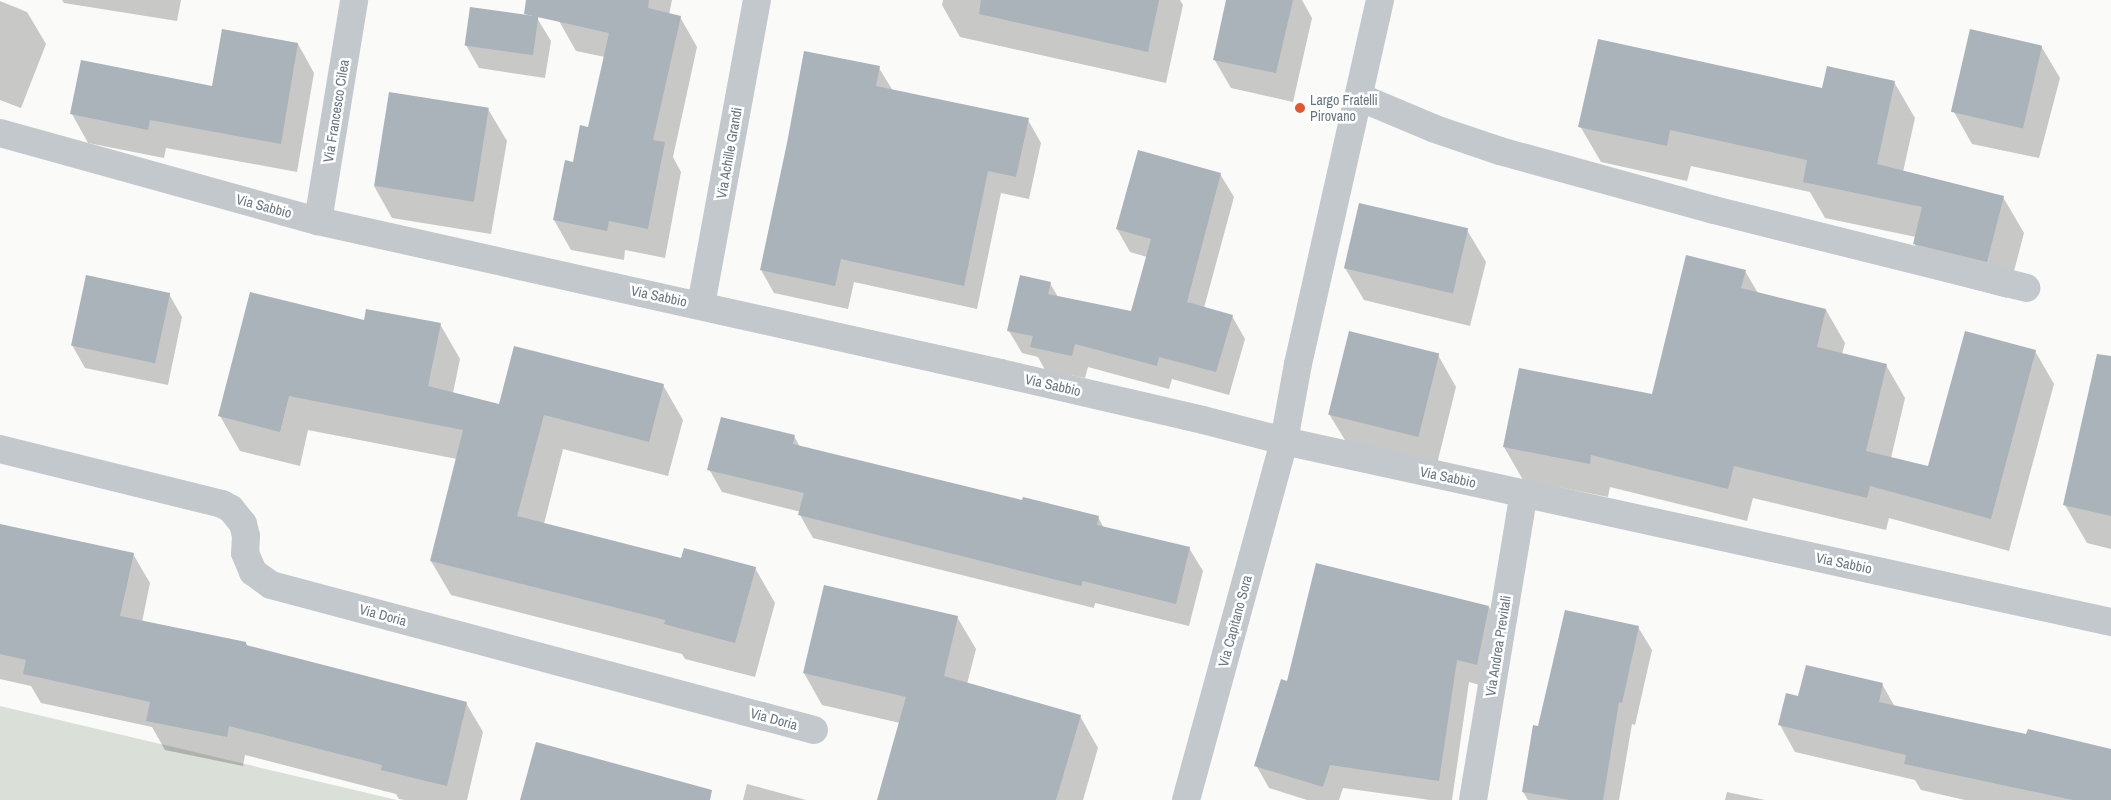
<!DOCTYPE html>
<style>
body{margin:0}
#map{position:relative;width:2111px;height:800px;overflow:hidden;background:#fafaf8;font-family:"Archivo Narrow",sans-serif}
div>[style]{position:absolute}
.green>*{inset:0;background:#dadfd7}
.shadow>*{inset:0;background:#0003}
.building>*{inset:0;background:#aab3b9;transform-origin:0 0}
.minor>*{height:28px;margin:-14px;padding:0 14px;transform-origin:14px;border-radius:14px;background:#c3c8cc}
.dots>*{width:14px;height:14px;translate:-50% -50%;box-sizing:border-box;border:2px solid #fff;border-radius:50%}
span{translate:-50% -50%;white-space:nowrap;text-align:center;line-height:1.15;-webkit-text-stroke:5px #fff;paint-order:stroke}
.poi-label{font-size:14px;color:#657683}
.left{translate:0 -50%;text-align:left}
.street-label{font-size:14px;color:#657683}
</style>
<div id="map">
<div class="green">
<div style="clip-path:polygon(0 706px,397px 800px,0 800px)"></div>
</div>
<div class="shadow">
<div style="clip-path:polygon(62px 0,181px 0,177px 21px,64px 3px)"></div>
<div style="clip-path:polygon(564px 0,672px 0,669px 15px,680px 17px,697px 47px,673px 157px,681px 172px,665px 258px,625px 250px,624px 260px,571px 250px,554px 220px,566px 162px,574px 163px,589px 128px,605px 57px,576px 51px,559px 21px)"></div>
<div style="clip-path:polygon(943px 0,1180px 0,1183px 5px,1166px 83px,960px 37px,942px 5px)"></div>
<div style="clip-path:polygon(1227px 0,1302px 0,1312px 18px,1293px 102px,1231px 88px,1214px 59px)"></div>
<div style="clip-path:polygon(0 1px,27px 12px,46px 44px,21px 108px,0 100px)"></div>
<div style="clip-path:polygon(537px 18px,551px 41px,545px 78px,479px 68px,466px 45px)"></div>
<div style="clip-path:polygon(298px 44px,314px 73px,297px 172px,166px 148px,164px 158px,88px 143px,72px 114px,213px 88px)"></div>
<div style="clip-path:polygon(2041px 46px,2060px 78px,2039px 158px,1972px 144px,1954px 112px)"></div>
<div style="clip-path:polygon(879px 68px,893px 91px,1028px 120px,1041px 143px,1029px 199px,1001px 193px,977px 309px,854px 282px,848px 309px,774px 293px,761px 270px)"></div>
<div style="clip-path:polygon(1894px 82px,1915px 118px,1903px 172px,2003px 197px,2024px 233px,2007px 298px,1935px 279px,1914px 243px,1916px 237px,1825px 218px,1810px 192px,1691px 166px,1687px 181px,1601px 162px,1580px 126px,1823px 90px)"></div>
<div style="clip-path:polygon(488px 109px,507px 141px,491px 234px,392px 218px,374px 186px)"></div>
<div style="clip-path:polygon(1220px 174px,1234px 197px,1204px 308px,1232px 316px,1245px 339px,1229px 395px,1172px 379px,1169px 389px,1088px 367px,1085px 378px,1045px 370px,1038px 357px,1022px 353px,1009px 331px,1050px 283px,1058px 297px,1131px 313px,1147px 257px,1130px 252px,1117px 229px)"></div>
<div style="clip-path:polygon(1467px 230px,1486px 262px,1470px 326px,1364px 300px,1345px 268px)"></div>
<div style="clip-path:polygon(1745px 271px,1758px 293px,1826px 310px,1845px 343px,1842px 354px,1886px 365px,1905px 398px,1891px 458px,1929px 468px,2035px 351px,2054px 384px,2009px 551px,1889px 518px,1886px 530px,1753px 498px,1747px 521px,1610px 487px,1608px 497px,1523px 480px,1504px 447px,1653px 396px)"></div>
<div style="clip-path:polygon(169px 294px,182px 317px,168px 385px,85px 368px,72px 345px)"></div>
<div style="clip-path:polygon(365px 322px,440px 324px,460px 359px,453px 393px,500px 405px,663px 385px,683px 420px,668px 476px,563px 449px,544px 524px,682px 559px,755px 568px,775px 603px,755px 677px,685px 659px,682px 654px,451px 595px,431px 561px,457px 459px,308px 430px,300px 466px,240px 451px,220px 416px)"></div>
<div style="clip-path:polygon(1438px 355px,1456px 387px,1436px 468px,1348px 445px,1329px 414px)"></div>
<div style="clip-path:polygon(2111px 376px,2111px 549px,2087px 543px,2065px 505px)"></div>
<div style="clip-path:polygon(794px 436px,800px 447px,1023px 502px,1098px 517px,1104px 528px,1189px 548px,1203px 571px,1189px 626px,1095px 603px,1094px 608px,813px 538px,800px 515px,801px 512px,722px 492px,709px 469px)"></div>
<div style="clip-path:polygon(0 525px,133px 554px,150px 583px,142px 622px,246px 643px,248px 647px,466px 703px,483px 732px,467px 800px,405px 800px,399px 799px,396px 794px,245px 755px,243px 766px,165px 750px,152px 727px,41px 703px,31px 686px,0 679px)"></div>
<div style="clip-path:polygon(1489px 607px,1502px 630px,1490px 688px,1469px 682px,1452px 800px,1430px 800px,1343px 788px,1339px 800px,1307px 800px,1269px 788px,1256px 765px,1288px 683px)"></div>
<div style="clip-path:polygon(957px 617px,976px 649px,967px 684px,1080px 716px,1098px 748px,1083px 800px,879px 800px,900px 723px,822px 705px,804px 673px)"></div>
<div style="clip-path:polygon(1638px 627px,1652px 650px,1635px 725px,1632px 724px,1619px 800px,1528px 800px,1523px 792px,1539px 728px)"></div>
<div style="clip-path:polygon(1882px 684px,1895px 707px,2027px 736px,2111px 750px,2111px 800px,1965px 800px,1921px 790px,1915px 780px,1795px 752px,1780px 725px,1799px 698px)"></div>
<div style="clip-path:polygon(747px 784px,806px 800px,743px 800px)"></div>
<div style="clip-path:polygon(1727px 792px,1765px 800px,1725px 800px)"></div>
</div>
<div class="building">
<div style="clip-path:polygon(526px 0,649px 0,648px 8px,681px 16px,653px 140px,665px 142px,648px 229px,609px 221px,607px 231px,553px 220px,565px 160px,573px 162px,580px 125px,588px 127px,609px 33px,524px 14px)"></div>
<div style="clip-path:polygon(981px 0,1159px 0,1148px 52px,979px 14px)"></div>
<div style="clip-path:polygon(1226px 0,1293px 0,1276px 73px,1213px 60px)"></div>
<div style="left:470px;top:7px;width:69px;height:39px;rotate:8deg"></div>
<div style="clip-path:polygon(222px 29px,298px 43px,281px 144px,150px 120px,148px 130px,70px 114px,81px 60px,212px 86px)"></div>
<div style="left:1970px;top:29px;width:74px;height:85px;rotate:13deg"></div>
<div style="clip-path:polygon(1598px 39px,1822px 88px,1827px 66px,1895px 81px,1877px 164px,2004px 196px,1987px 262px,1913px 244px,1922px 207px,1803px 182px,1807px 160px,1670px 130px,1667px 146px,1578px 127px)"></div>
<div style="clip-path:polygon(804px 51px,880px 66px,876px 86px,1029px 118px,1016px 177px,988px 171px,964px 286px,841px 259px,835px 286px,760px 270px,787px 143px)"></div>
<div style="left:389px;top:92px;width:101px;height:95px;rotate:9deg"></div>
<div style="clip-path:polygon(1138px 150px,1221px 173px,1187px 302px,1233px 315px,1216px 372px,1159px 357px,1157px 366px,1075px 344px,1072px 356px,1030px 347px,1033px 336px,1007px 331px,1020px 275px,1051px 282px,1048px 294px,1131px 311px,1151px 239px,1116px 229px)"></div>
<div style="left:1359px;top:203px;width:112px;height:67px;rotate:13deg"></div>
<div style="clip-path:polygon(1686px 255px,1746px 270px,1741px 288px,1826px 309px,1817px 347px,1887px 364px,1866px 451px,1928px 466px,1965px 331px,2036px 350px,1991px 519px,1870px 486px,1867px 498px,1734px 466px,1728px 489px,1591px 455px,1590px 464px,1503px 447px,1519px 368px,1652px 394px)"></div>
<div style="left:86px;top:275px;width:86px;height:72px;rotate:12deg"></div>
<div style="clip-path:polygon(250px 292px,364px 320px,366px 309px,441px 323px,428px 386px,499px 404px,514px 346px,664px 384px,649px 442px,544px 415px,517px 516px,681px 558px,684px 548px,756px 567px,735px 643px,664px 624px,665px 620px,430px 561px,463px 430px,289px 396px,280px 432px,218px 416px)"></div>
<div style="left:1349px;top:331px;width:93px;height:86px;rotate:14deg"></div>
<div style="clip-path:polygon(2097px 354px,2111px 356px,2111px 516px,2063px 505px)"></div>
<div style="clip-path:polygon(721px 417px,795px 435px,793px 444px,1022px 500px,1023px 497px,1099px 516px,1097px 525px,1190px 547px,1176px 604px,1083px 581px,1081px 586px,798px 515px,804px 493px,707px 470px)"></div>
<div style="clip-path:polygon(0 524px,134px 553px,120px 616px,246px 642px,246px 645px,467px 702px,447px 786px,381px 770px,382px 765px,229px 726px,227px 737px,146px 721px,150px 702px,23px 674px,26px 660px,0 654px)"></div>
<div style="clip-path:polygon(1316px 563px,1489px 606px,1477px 665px,1457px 660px,1439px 781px,1330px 765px,1323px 787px,1254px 766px,1281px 679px,1287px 681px)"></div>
<div style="clip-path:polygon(824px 585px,958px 616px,944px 676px,1081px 715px,1056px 800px,877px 800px,906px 697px,803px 673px)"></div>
<div style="clip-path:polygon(1565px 610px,1639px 626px,1622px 703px,1619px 702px,1603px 800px,1570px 800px,1522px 792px,1533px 725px,1538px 726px)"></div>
<div style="clip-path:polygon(1806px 665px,1883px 683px,1879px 702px,2026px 734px,2028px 729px,2111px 749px,2111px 800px,2073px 800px,1904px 764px,1906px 755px,1778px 725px,1786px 693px,1798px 696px)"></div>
<div style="clip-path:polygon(536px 742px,712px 790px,710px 800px,520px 800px)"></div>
</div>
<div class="minor">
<div style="left:1359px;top:97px;width:82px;rotate:22.8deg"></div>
<div style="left:1435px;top:129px;width:69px;rotate:18.7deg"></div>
<div style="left:1500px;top:151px;width:222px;rotate:15.4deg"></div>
<div style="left:1714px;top:210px;width:322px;rotate:14deg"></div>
<div style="left:0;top:133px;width:330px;rotate:15.5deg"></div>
<div style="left:318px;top:221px;width:699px;rotate:12.56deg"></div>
<div style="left:1000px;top:373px;width:208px;rotate:13deg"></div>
<div style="left:1203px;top:420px;width:84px;rotate:14.5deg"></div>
<div style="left:1284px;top:441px;width:847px;rotate:12.35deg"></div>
<div style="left:318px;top:221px;width:224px;rotate:-80.7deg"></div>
<div style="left:701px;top:305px;width:310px;rotate:-79.6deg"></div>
<div style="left:0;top:449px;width:229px;rotate:13.9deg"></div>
<div style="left:222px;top:504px;width:10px;rotate:29deg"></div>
<div style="left:231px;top:509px;width:19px;rotate:51deg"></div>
<div style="left:243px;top:524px;width:12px;rotate:76deg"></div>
<div style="left:246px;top:536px;width:17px;rotate:93deg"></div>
<div style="left:245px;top:553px;width:21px;rotate:67deg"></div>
<div style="left:253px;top:572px;width:22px;rotate:36deg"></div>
<div style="left:271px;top:585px;width:562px;rotate:14.95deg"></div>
<div style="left:1186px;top:800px;width:372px;rotate:-74.7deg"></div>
<div style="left:1284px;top:441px;width:78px;rotate:-79.7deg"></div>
<div style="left:1298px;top:364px;width:373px;rotate:-77.3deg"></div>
<div style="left:1473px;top:800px;width:311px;rotate:-80.6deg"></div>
</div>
<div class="dots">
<div style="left:1300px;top:108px;background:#e4572e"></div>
</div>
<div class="poi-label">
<span class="left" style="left:1310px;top:108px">Largo Fratelli<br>Pirovano</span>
</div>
<div class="street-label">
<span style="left:336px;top:111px;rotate:-81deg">Via Francesco Cilea</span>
<span style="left:729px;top:153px;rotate:-80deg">Via Achille Grandi</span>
<span style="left:264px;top:206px;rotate:15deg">Via Sabbio</span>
<span style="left:659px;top:296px;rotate:12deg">Via Sabbio</span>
<span style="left:1053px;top:385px;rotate:13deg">Via Sabbio</span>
<span style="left:1448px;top:477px;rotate:12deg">Via Sabbio</span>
<span style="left:1844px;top:563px;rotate:12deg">Via Sabbio</span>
<span style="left:383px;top:615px;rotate:15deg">Via Doria</span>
<span style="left:1235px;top:621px;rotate:-75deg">Via Capitano Sora</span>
<span style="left:1498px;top:646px;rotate:-81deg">Via Andrea Previtali</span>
<span style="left:774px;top:719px;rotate:15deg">Via Doria</span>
</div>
</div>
